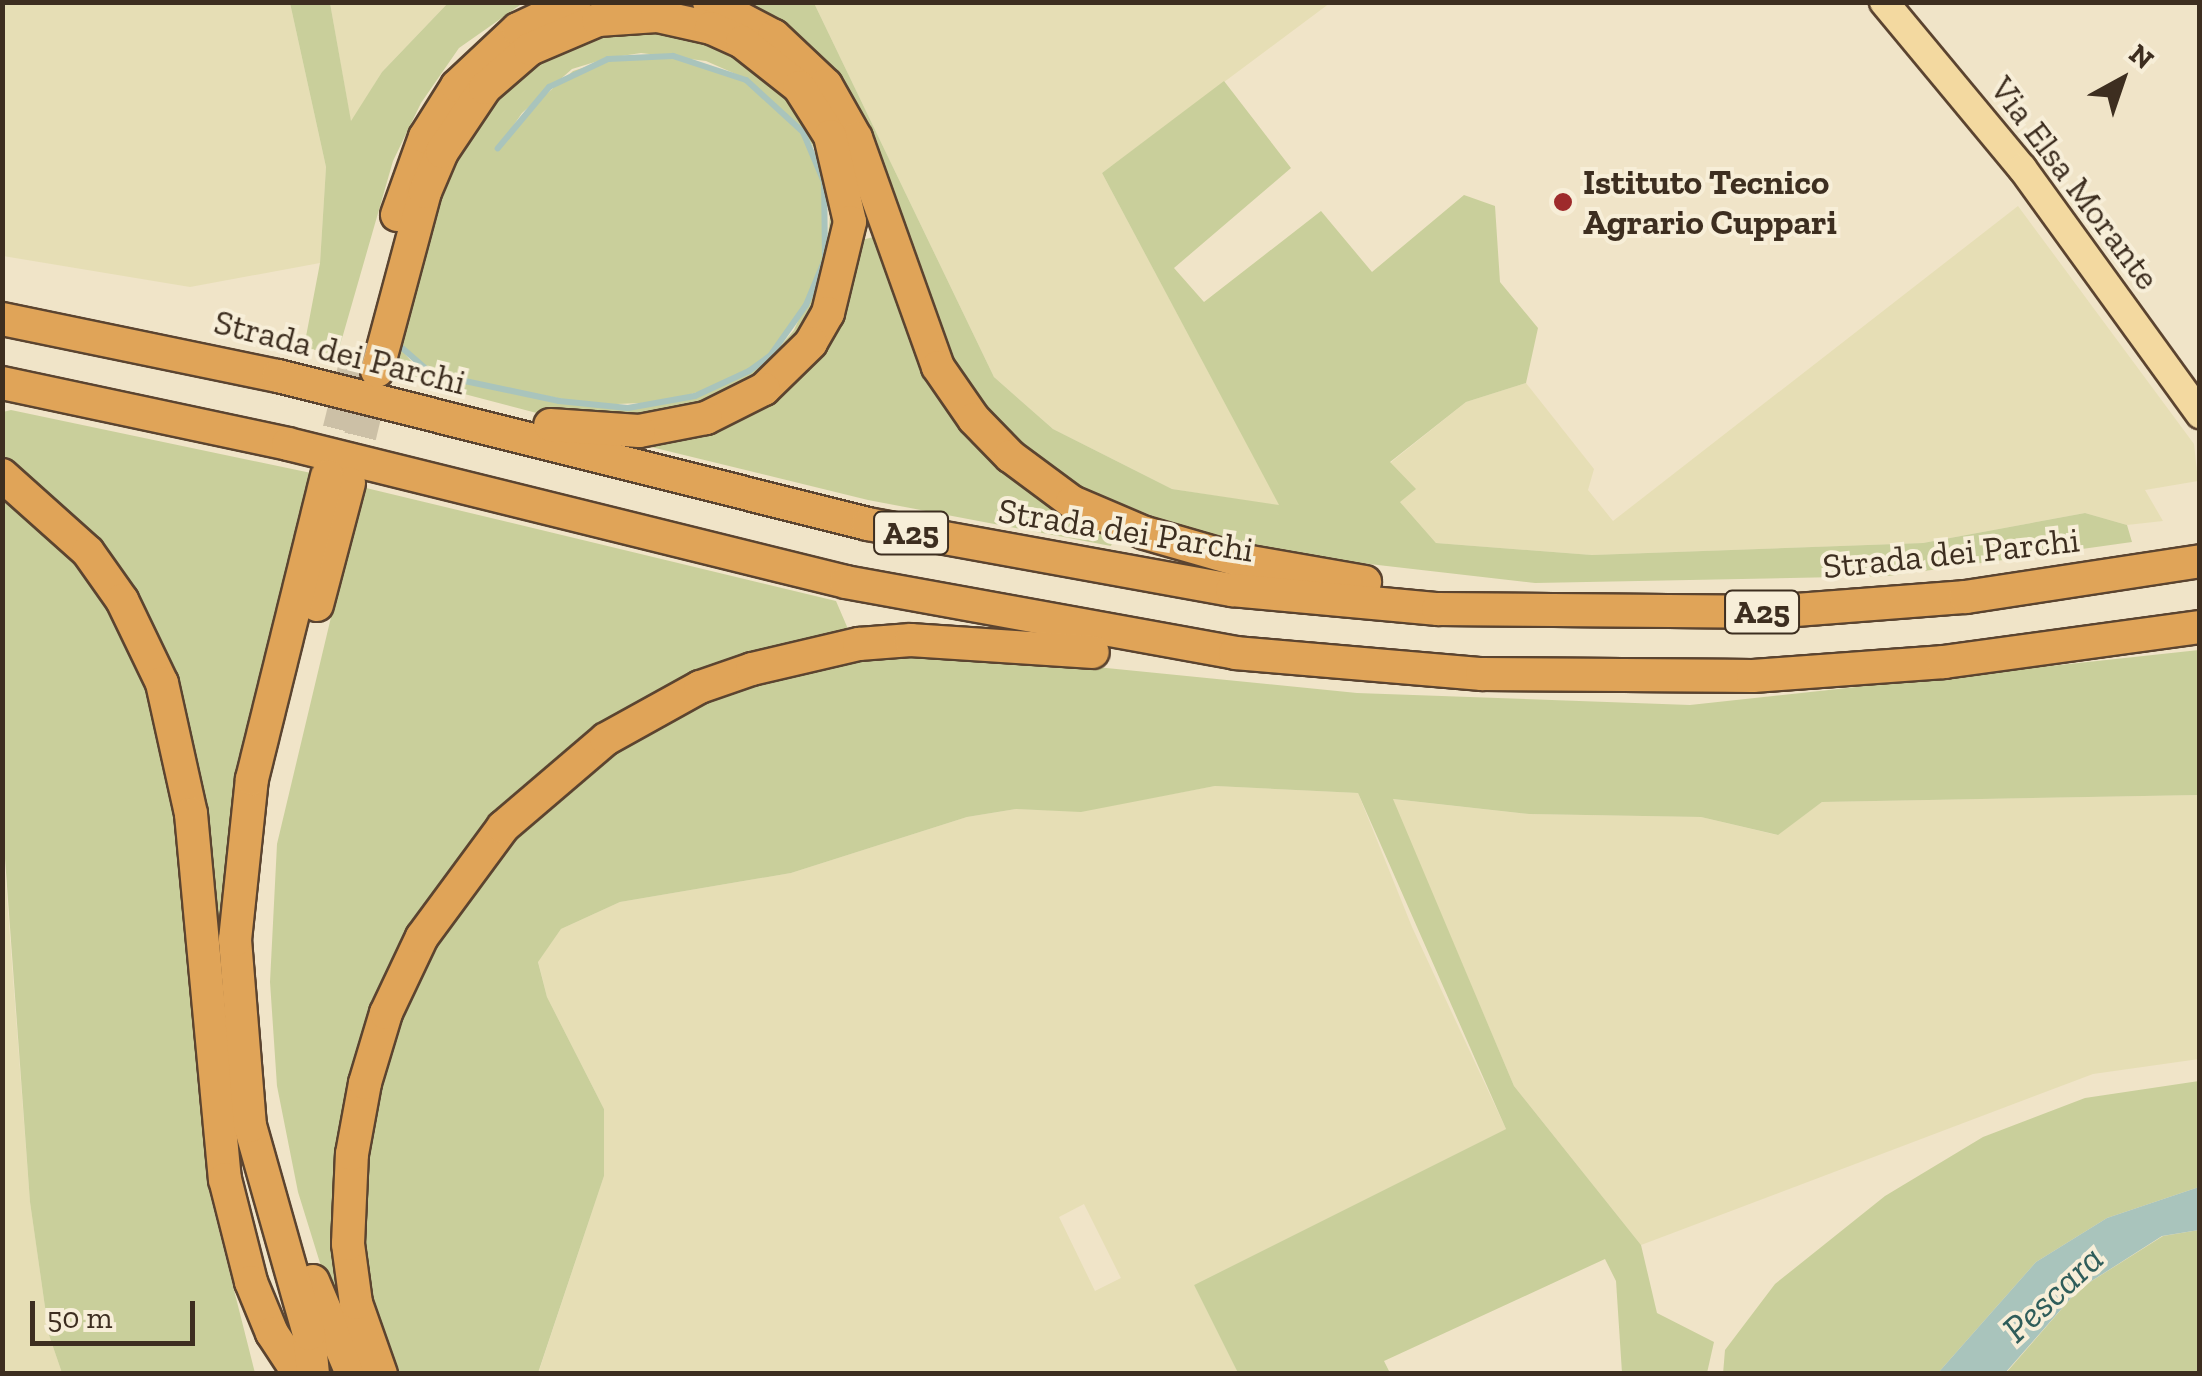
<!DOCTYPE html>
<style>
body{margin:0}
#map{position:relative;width:2202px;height:1376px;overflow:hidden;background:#f0e4c8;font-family:"Zilla Slab",serif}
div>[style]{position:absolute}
.farmland>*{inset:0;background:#e6deb5}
.green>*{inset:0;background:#c9cf9b}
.water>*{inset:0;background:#a9c4bc}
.stream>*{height:6px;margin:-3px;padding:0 3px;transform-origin:3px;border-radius:3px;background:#a9c4bc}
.highway-tunnel>*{height:32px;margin-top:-16px;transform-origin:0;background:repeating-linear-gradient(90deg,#ccc0a6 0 32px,transparent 0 48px)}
.roads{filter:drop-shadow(2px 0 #5b4430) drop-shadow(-2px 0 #5b4430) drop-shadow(0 2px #5b4430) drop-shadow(0 -2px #5b4430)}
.major>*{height:28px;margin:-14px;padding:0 14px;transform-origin:14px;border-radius:14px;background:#f3d9a0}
.highway>*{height:32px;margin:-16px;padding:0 16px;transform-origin:16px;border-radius:16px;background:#e0a458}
.dots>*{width:28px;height:28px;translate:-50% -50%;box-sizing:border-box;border:5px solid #f7eed8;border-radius:50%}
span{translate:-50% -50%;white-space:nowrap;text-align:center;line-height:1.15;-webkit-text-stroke:8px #f7eed8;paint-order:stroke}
.shield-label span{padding:2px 8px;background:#f7eed8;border:2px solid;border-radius:8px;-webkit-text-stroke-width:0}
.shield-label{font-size:32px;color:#3d2e20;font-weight:700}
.poi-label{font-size:35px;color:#3d2e20;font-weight:700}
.left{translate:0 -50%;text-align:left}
.street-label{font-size:35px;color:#3d2e20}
.water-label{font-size:38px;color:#2f5d5a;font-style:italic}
.frame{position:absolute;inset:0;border:5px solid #3d2e20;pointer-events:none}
.north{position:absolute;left:2072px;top:30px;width:100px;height:100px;-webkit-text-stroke:8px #f7eed8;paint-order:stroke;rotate:40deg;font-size:28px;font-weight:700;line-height:40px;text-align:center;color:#3d2e20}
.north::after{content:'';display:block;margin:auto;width:35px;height:45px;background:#3d2e20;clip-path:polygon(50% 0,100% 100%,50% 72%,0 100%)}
.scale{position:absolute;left:30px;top:1301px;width:165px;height:45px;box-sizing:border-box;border:5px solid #3d2e20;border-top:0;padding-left:12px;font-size:30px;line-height:35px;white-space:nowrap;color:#3d2e20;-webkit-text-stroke:8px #f7eed8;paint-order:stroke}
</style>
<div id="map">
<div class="farmland">
<div style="clip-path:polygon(2px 3px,290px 3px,326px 167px,320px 263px,190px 287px,3px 256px)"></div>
<div style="clip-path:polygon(330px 3px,448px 3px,382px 72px,351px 123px)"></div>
<div style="clip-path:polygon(814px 3px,1330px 3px,1102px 173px,1280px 506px,1172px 489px,1053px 429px,994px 377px)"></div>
<div style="clip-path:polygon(2018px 206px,2194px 444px,2198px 481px,2145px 490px,2163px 521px,2127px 525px,2085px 513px,1923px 543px,1592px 555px,1436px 543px,1400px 502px,1390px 463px,1466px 402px,1526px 383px,1594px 469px,1588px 490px,1613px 521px)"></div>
<div style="clip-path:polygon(evenodd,1215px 786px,1358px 793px,1412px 927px,1506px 1129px,1194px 1285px,1238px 1373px,538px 1374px,604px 1176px,604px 1109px,547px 997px,538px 961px,561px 929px,620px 902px,791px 873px,967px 817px,1016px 809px,1081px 811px,1215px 786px,1084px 1204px,1121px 1278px,1095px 1291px,1059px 1217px,1084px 1204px)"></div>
<div style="clip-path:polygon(2199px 795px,2199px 1059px,2093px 1074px,1641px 1245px,1514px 1086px,1392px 799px,1529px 814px,1701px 817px,1777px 835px,1822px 802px)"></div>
<div style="clip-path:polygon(2px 831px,30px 1202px,49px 1335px,62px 1373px,3px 1373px)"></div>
</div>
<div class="green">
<div style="clip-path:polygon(290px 3px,330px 3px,351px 121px,382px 72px,448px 3px,523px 3px,459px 48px,421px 103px,393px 161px,337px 356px,304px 347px,320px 263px,326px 167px)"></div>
<div style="clip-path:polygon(742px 3px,814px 3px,994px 377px,1053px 429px,1172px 489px,1279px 505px,1102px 173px,1224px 81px,1291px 168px,1174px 268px,1204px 302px,1321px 211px,1372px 272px,1464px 195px,1495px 206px,1500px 282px,1538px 328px,1526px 383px,1466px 402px,1390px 462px,1416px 489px,1400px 502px,1436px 543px,1592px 555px,1923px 543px,2085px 513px,2127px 525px,2132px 542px,1888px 576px,1535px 583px,1291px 555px,1179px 533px,1166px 521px,1089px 491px,1020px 448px,967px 391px,930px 327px,865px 147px)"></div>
<div style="clip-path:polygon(evenodd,655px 31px,722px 48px,768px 77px,815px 129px,839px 213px,817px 314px,764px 377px,682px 417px,552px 417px,392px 375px,433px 217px,451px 169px,493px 101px,535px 63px,603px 35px,655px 31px,641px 53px,706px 61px,747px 79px,804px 131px,815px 150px,824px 181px,801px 132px,745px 81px,673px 57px,607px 60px,573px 71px,523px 114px,497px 149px,522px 113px,572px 69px,608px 58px,641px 53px,655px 31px,825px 183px,830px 216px,826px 259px,794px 330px,771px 357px,749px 373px,696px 398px,628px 409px,558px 403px,432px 375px,417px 368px,399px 347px,434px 373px,592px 405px,665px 402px,724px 384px,770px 356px,806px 303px,824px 258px,825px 183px)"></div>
<div style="clip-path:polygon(877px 236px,897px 293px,1061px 514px,1114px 537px,1111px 546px,868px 500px,647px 446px,755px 409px,862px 240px)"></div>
<div style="clip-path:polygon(11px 410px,316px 474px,248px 757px,227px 1046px,204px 815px,93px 536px,3px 455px,3px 412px)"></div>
<div style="clip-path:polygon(362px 487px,836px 601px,851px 636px,659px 696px,420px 921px,339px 1252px,352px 1327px,329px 1292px,298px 1192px,277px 1086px,270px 982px,277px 844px)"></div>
<div style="clip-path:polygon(3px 488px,98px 582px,164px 723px,188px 896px,210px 1195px,255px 1373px,62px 1373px,49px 1335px,30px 1202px,3px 831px)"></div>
<div style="clip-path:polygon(2199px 650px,2199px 795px,1822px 802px,1778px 835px,1701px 817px,1529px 814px,1393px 799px,1514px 1086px,1641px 1245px,1657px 1313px,1714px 1342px,1707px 1373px,1622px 1373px,1616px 1281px,1605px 1259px,1384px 1361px,1390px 1373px,1238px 1373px,1194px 1285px,1506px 1129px,1358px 793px,1215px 786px,1081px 812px,1016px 809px,967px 817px,791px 873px,620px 902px,561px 929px,538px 962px,547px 997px,604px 1109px,604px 1176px,538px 1373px,393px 1374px,363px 1280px,362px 1170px,388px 1046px,435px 942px,493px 856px,592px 764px,720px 693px,865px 655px,966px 654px,1357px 693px,1690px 705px)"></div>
<div style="clip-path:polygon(2199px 1081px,2199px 1187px,2107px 1218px,2036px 1262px,1938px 1373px,1723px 1374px,1725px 1350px,1775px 1284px,1885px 1196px,1983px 1137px,2085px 1098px)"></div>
<div style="clip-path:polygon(2199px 1230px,2199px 1373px,2005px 1374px,2079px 1289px,2163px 1236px)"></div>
</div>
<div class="water">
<div style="clip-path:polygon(2199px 1187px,2199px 1230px,2162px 1236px,2079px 1289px,2005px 1373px,1938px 1373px,2036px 1262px,2107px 1218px)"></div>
</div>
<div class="stream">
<div style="left:401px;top:347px;width:41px;rotate:41.1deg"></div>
<div style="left:432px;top:374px;width:130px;rotate:12deg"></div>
<div style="left:559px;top:401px;width:69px;rotate:5.8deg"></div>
<div style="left:628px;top:408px;width:68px;rotate:-10.2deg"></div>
<div style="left:695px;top:396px;width:60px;rotate:-24.8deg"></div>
<div style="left:749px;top:371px;width:26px;rotate:-36deg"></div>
<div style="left:770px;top:356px;width:62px;rotate:-54.8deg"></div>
<div style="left:806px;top:305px;width:50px;rotate:-67.6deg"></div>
<div style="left:825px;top:259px;width:77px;rotate:-90.7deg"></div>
<div style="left:824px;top:182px;width:54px;rotate:-112.8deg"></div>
<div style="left:803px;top:132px;width:77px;rotate:-137.6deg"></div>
<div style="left:746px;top:80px;width:77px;rotate:-161.8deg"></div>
<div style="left:673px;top:56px;width:65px;rotate:177.4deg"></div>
<div style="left:608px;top:59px;width:65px;rotate:154.6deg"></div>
<div style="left:549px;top:87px;width:80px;rotate:129.9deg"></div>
</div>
<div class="highway-tunnel">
<div style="left:327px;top:476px;width:115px;rotate:-76deg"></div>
<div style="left:349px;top:483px;width:111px;rotate:-76.5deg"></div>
</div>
<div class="roads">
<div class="major">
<div style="left:1884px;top:2px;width:216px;rotate:50.3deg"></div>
<div style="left:2022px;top:168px;width:304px;rotate:54.1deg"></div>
</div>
<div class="highway">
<div style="left:709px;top:2px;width:73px;rotate:27.6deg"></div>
<div style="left:774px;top:36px;width:71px;rotate:43.3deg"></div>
<div style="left:826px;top:85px;width:61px;rotate:60.5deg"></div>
<div style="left:856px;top:138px;width:243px;rotate:70.3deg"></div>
<div style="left:938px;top:367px;width:63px;rotate:55.3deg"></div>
<div style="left:974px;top:419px;width:52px;rotate:45.8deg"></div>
<div style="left:1010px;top:456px;width:77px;rotate:36.6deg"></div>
<div style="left:1072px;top:502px;width:79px;rotate:23deg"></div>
<div style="left:1145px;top:533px;width:98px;rotate:16deg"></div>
<div style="left:1239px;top:560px;width:128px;rotate:9.9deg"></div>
<div style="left:397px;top:215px;width:83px;rotate:-70.3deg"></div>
<div style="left:425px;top:137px;width:60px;rotate:-57.9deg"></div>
<div style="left:457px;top:86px;width:83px;rotate:-43.1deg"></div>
<div style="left:518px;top:29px;width:63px;rotate:-25.3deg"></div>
<div style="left:2px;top:319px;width:282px;rotate:11.7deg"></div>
<div style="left:278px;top:376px;width:608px;rotate:14.08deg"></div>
<div style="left:868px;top:524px;width:370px;rotate:10.3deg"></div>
<div style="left:1232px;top:590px;width:207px;rotate:5.3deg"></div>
<div style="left:1438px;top:609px;width:332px;rotate:0.5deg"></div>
<div style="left:1770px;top:612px;width:197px;rotate:-4.4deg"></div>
<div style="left:1966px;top:597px;width:237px;rotate:-8.7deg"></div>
<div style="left:377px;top:371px;width:185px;rotate:-75deg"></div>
<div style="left:425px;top:192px;width:43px;rotate:-67deg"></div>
<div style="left:442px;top:152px;width:77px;rotate:-56.1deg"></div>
<div style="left:485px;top:88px;width:60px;rotate:-40.9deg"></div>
<div style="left:530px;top:49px;width:74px;rotate:-23.1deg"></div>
<div style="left:598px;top:20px;width:59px;rotate:-3.9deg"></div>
<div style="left:657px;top:16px;width:55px;rotate:12.5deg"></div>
<div style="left:711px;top:28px;width:34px;rotate:24deg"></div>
<div style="left:742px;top:42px;width:73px;rotate:38.3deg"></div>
<div style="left:799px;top:87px;width:58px;rotate:57.7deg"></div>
<div style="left:830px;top:136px;width:88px;rotate:76.9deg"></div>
<div style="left:850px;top:222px;width:94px;rotate:103.6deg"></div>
<div style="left:828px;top:313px;width:34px;rotate:120deg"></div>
<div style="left:811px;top:343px;width:66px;rotate:135.6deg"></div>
<div style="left:764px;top:389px;width:65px;rotate:153.4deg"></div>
<div style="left:706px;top:418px;width:68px;rotate:169deg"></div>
<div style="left:639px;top:431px;width:89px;rotate:-176.1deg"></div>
<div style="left:2px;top:383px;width:292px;rotate:12deg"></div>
<div style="left:288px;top:444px;width:575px;rotate:13.89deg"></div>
<div style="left:846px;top:582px;width:395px;rotate:10.3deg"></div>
<div style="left:1235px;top:653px;width:248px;rotate:4.9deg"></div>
<div style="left:1482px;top:674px;width:271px;rotate:0.4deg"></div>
<div style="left:1753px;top:676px;width:192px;rotate:-4.2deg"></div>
<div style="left:1944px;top:662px;width:258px;rotate:-7.8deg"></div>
<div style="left:2px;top:475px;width:115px;rotate:41.8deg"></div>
<div style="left:88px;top:552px;width:59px;rotate:54.7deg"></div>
<div style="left:122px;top:600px;width:92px;rotate:64.3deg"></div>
<div style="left:162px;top:683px;width:134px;rotate:77.5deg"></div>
<div style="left:191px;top:814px;width:367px;rotate:84.7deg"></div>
<div style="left:225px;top:1179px;width:106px;rotate:75.8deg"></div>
<div style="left:251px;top:1282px;width:55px;rotate:67.6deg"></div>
<div style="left:272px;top:1333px;width:49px;rotate:56.6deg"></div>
<div style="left:317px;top:605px;width:126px;rotate:-75.3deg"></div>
<div style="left:313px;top:1281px;width:101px;rotate:67.2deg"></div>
<div style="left:313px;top:1374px;width:40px;rotate:-95.7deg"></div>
<div style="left:309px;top:1334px;width:216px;rotate:-105.8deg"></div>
<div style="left:250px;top:1126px;width:187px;rotate:-94.6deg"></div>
<div style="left:235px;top:940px;width:162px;rotate:-84deg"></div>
<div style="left:252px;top:779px;width:312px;rotate:-76.1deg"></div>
<div style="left:381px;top:1374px;width:75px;rotate:-109.4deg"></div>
<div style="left:356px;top:1303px;width:60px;rotate:-97.7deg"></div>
<div style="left:348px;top:1244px;width:90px;rotate:-87.5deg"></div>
<div style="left:352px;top:1154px;width:72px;rotate:-79.6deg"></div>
<div style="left:365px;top:1083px;width:73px;rotate:-73.3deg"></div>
<div style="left:386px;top:1013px;width:84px;rotate:-64.7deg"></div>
<div style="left:422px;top:937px;width:137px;rotate:-53.6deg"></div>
<div style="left:503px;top:827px;width:135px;rotate:-40.5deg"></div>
<div style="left:606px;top:739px;width:107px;rotate:-29deg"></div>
<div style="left:700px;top:687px;width:55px;rotate:-19.1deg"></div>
<div style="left:752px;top:669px;width:110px;rotate:-13.2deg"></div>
<div style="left:859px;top:644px;width:52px;rotate:-4.4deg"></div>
<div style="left:911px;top:640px;width:182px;rotate:3.8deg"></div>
</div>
</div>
<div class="dots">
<div style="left:1563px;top:202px;background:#9e2a2b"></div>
</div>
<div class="shield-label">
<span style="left:911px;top:533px">A25</span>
<span style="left:1762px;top:612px">A25</span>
</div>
<div class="poi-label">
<span class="left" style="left:1583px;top:202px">Istituto Tecnico<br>Agrario Cuppari</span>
</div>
<div class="street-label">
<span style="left:2075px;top:183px;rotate:53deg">Via Elsa Morante</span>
<span style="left:340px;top:352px;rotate:14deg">Strada dei Parchi</span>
<span style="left:1126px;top:530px;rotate:9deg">Strada dei Parchi</span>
<span style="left:1951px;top:553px;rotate:-6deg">Strada dei Parchi</span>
</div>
<div class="water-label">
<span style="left:2053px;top:1294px;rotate:-43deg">Pescara</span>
</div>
<div class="frame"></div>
<div class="north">N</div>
<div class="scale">50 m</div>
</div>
